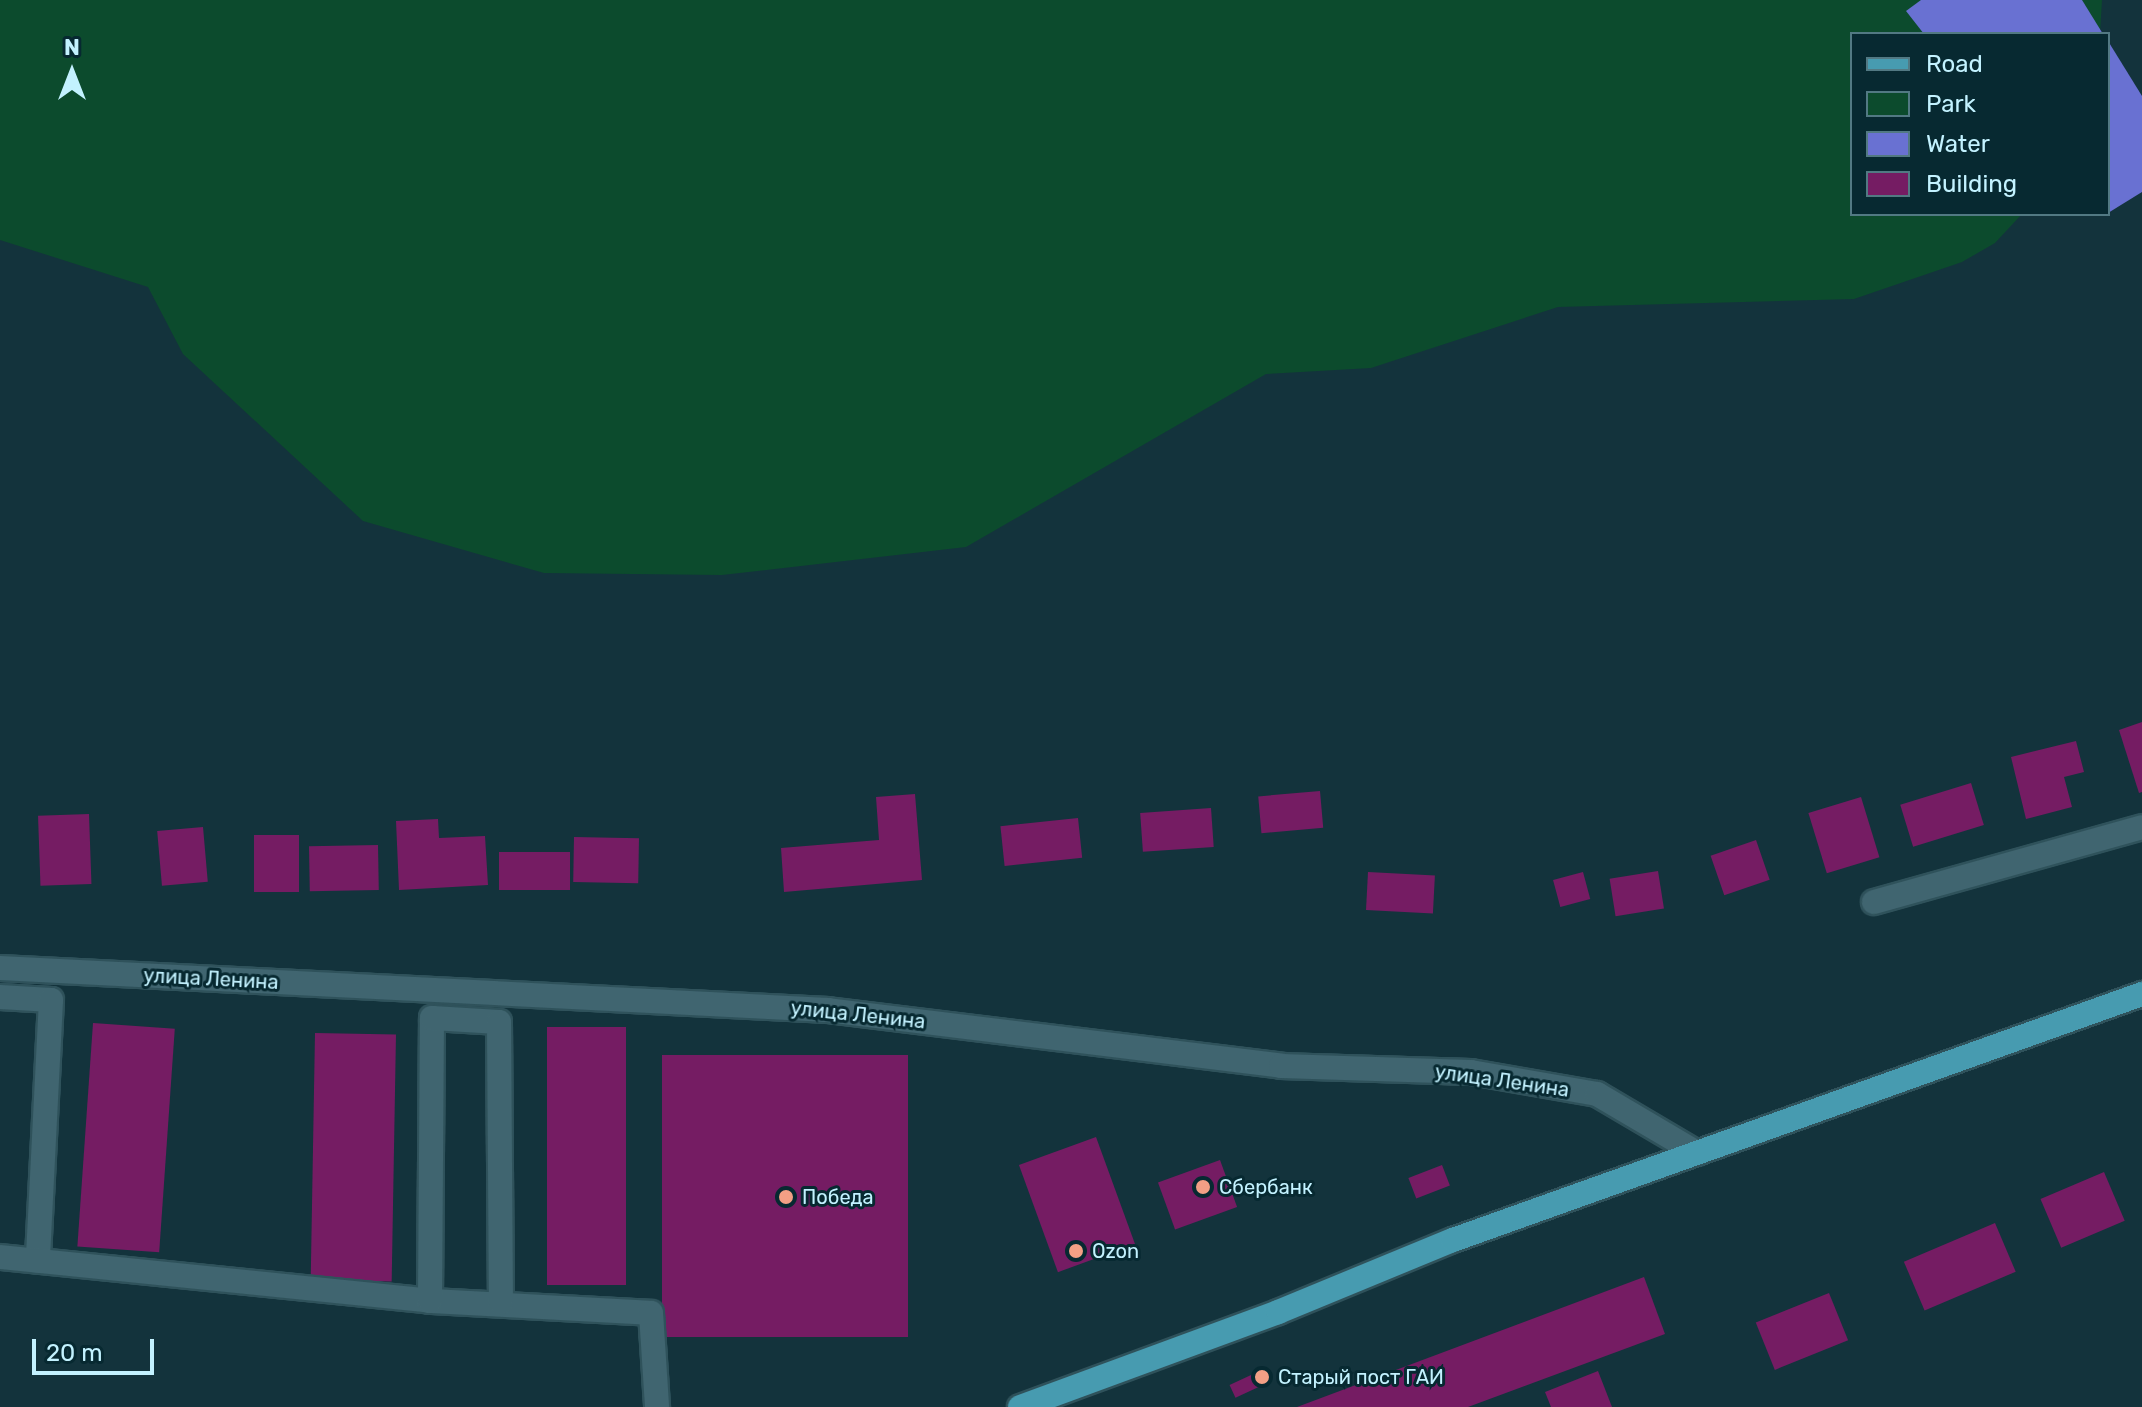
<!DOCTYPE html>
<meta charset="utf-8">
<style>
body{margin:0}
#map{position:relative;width:2142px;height:1407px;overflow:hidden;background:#13333c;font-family:Rubik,sans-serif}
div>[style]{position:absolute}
.green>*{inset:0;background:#0c4b2d}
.water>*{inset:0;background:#6971d2}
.building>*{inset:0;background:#751c63;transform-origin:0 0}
.roads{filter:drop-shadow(2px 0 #2f525b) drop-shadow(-2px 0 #2f525b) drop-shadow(0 2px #2f525b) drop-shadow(0 -2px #2f525b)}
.minor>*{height:24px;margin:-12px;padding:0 12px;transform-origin:12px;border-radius:12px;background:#406570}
.major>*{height:24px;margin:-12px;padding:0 12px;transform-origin:12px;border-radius:12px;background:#479bb0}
.dots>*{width:22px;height:22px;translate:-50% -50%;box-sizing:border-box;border:4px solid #072931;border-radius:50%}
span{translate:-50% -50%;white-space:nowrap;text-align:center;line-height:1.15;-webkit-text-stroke:6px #072931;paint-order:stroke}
.street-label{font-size:20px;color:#c3f2ff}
.poi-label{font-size:20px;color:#c3f2ff}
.left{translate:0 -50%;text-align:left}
.legend{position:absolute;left:1850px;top:32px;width:260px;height:184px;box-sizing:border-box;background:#072931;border:2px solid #527983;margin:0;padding:10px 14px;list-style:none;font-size:24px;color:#c3f2ff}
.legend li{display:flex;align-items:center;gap:16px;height:40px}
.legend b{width:40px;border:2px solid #527983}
.north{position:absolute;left:32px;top:32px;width:80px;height:80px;-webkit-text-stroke:6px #072931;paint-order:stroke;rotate:0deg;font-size:22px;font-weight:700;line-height:32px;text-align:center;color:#c3f2ff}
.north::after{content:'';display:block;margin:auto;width:28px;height:36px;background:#c3f2ff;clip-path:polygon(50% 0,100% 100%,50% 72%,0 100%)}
.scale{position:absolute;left:32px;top:1339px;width:122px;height:36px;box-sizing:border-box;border:4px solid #c3f2ff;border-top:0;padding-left:10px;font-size:24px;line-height:28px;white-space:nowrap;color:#c3f2ff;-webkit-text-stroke:6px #072931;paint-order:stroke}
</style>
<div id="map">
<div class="green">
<div style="clip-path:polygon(0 0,2102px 0,2100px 34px,1852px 34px,1852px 214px,2022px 214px,1995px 243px,1962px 262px,1854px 299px,1558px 307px,1371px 368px,1266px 374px,966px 547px,722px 575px,544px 573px,363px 521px,183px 354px,148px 287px,0 240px)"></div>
</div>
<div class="water">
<div style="clip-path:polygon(1921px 0,2082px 0,2103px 34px,1924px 34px,1906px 11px)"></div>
<div style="clip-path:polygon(2108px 41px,2142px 96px,2142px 192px,2108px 213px)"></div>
</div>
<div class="building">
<div style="clip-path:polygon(2142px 722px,2142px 792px,2139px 793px,2119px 730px)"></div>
<div style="clip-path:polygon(2076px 741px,2084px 772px,2064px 777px,2072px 807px,2026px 819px,2011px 757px)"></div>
<div style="left:1971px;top:783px;width:44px;height:74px;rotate:73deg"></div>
<div style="left:1320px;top:791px;width:37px;height:62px;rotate:85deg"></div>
<div style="clip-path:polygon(915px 794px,922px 880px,784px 892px,781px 848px,879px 840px,876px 797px)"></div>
<div style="left:1861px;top:797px;width:63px;height:55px;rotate:73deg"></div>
<div style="left:1211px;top:808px;width:39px;height:71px;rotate:86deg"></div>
<div style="left:89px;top:814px;width:70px;height:51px;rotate:88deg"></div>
<div style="left:1078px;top:818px;width:40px;height:78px;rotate:84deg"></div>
<div style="clip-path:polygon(438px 819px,439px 838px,485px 836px,488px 885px,399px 890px,396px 821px)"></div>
<div style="left:203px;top:827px;width:55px;height:46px;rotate:85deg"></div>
<div style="left:254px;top:835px;width:45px;height:57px"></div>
<div style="left:574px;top:837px;width:65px;height:45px;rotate:1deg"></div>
<div style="left:1756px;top:840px;width:42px;height:48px;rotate:71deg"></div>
<div style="left:378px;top:845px;width:45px;height:69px;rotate:89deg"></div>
<div style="left:499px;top:852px;width:71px;height:38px"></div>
<div style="left:1658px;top:871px;width:38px;height:49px;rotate:81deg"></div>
<div style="left:1368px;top:872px;width:67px;height:38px;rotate:3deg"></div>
<div style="left:1583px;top:872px;width:28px;height:31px;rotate:75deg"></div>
<div style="left:93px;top:1023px;width:82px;height:224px;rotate:4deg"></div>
<div style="left:547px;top:1027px;width:79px;height:258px"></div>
<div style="left:315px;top:1033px;width:81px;height:247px;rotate:1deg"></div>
<div style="left:908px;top:1055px;width:282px;height:246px;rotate:90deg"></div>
<div style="left:1096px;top:1137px;width:114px;height:82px;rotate:70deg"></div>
<div style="left:1220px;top:1160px;width:50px;height:66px;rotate:70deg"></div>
<div style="left:1442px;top:1165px;width:22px;height:36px;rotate:69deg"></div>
<div style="left:2104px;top:1172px;width:53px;height:69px;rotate:67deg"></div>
<div style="left:1995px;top:1223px;width:53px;height:99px;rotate:67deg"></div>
<div style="clip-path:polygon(1644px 1277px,1665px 1334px,1468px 1407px,1297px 1407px)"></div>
<div style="left:1829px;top:1293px;width:51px;height:79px;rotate:68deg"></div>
<div style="left:1264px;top:1369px;width:14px;height:38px;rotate:65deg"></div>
<div style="clip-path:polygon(1598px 1371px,1612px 1407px,1551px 1407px,1545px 1392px)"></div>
</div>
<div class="roads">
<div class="minor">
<div style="left:1874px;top:902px;width:278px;rotate:-15.6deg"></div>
<div style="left:0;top:968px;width:829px;rotate:2.9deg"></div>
<div style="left:828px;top:1010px;width:456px;rotate:7deg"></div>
<div style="left:1281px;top:1066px;width:190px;rotate:1.8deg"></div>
<div style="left:1471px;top:1072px;width:128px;rotate:9.9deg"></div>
<div style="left:1597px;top:1094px;width:116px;rotate:30.5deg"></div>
<div style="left:0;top:997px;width:51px;rotate:3.4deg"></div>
<div style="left:51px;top:1000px;width:261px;rotate:92.9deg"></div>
<div style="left:0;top:1257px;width:432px;rotate:5.8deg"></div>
<div style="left:430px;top:1301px;width:221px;rotate:3.1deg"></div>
<div style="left:651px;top:1313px;width:94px;rotate:86.3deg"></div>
<div style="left:430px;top:1301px;width:283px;rotate:-89.6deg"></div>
<div style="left:432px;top:1018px;width:67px;rotate:3.4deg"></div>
<div style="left:499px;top:1022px;width:280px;rotate:89.6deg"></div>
</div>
<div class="major">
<div style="left:1020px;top:1407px;width:275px;rotate:-20.2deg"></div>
<div style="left:1278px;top:1312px;width:189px;rotate:-22.4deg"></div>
<div style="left:1453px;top:1240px;width:732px;rotate:-19.65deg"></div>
</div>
</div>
<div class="dots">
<div style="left:1203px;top:1187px;background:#f39f85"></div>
<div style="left:786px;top:1197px;background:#f39f85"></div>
<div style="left:1076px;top:1251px;background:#f39f85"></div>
<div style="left:1262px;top:1377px;background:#f39f85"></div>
</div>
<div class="street-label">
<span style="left:211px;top:979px;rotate:3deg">улица Ленина</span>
<span style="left:858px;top:1015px;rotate:6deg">улица Ленина</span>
<span style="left:1502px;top:1081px;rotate:8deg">улица Ленина</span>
</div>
<div class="poi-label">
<span class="left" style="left:1219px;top:1187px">Сбербанк</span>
<span class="left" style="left:802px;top:1197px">Победа</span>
<span class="left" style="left:1092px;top:1251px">Ozon</span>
<span class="left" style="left:1278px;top:1377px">Старый пост ГАИ</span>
</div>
<ul class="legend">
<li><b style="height:10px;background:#479bb0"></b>Road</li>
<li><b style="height:22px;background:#0c4b2d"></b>Park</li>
<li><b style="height:22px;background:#6971d2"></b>Water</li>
<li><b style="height:22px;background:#751c63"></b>Building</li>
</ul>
<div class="north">N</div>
<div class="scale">20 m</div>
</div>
